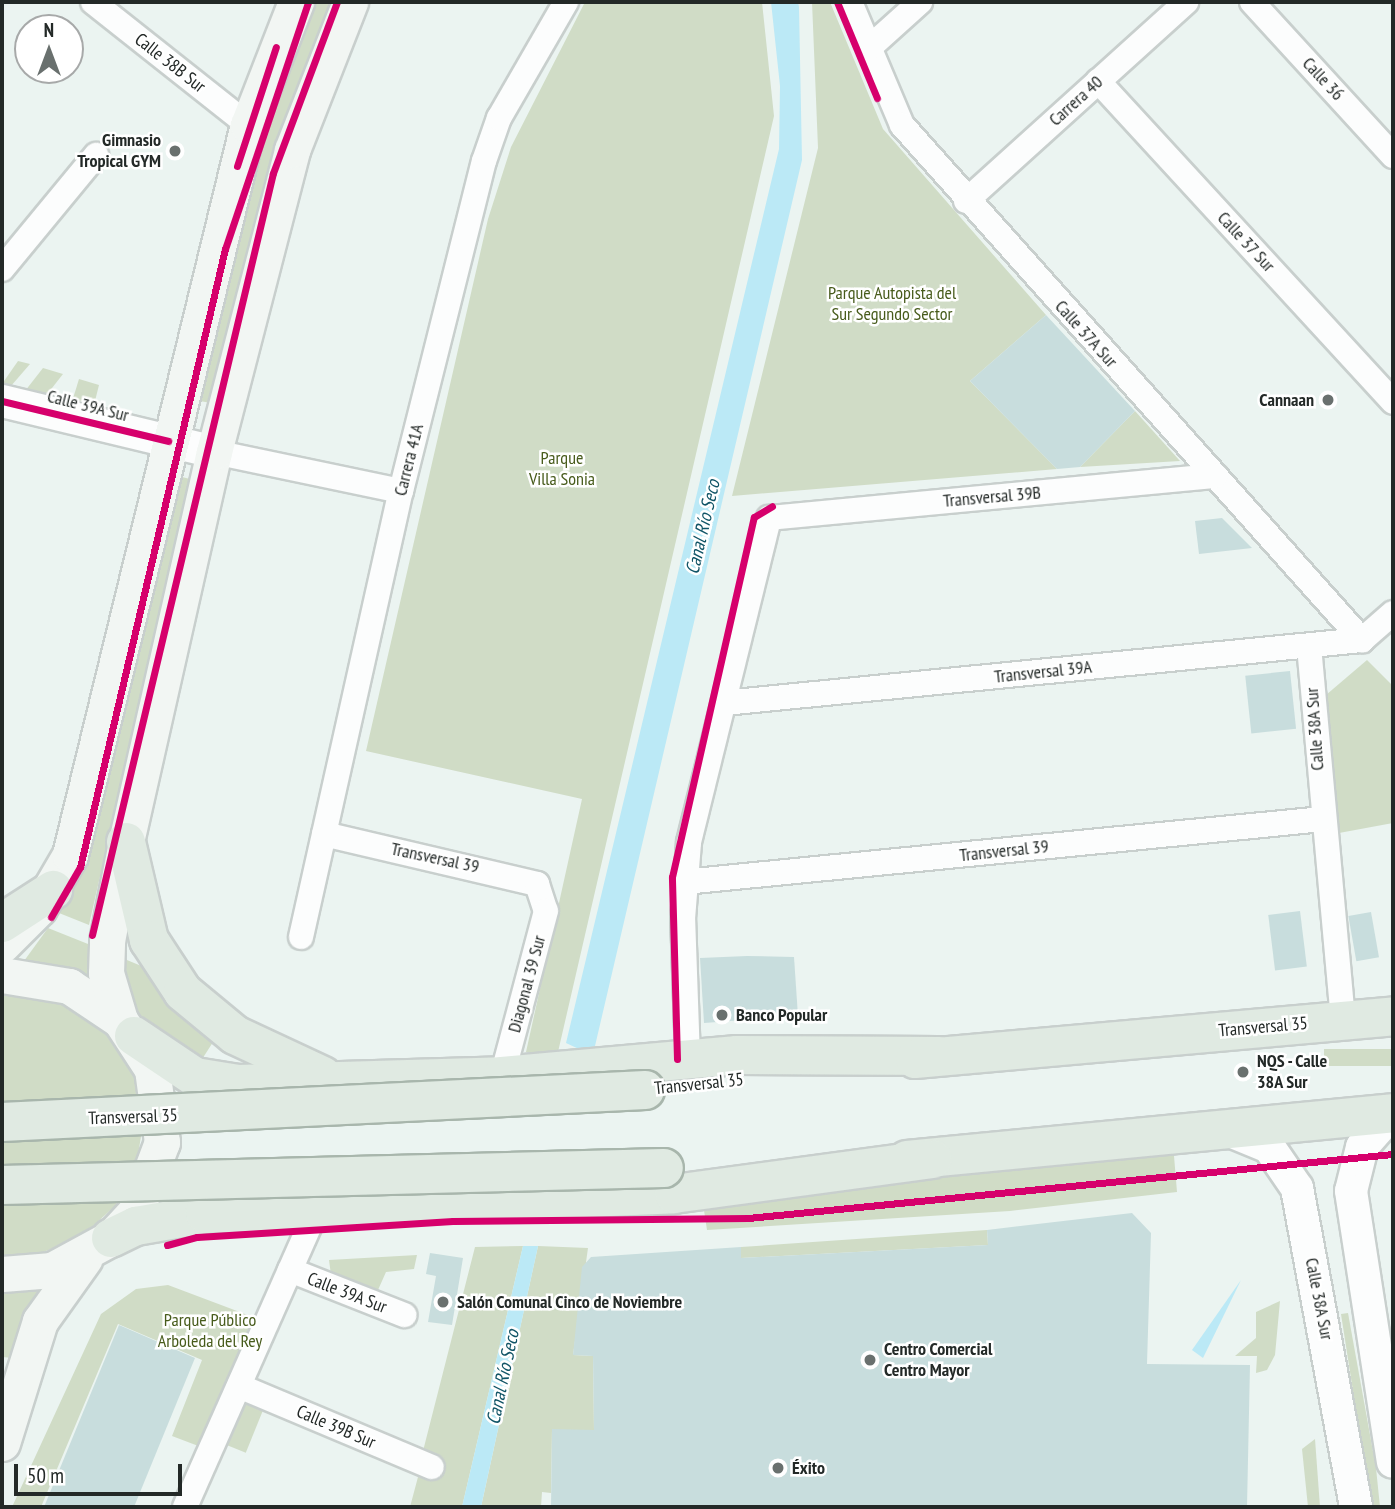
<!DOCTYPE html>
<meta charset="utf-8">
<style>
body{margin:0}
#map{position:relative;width:1395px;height:1509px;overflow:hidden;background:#ebf4f1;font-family:"PT Sans Narrow",sans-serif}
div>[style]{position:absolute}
.green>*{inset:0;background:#d0dcc6;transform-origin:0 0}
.water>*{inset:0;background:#bbe9f6}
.building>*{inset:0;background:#c8dddd;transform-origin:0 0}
.roads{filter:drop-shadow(2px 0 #c8cfcd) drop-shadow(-2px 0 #c8cfcd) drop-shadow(0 2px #c8cfcd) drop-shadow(0 -2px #c8cfcd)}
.minor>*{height:24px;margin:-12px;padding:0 12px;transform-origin:12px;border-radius:12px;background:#fcfdfd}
.tertiary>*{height:32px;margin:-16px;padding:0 16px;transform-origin:16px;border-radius:16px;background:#fcfdfd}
.secondary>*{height:35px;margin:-17.5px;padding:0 17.5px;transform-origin:17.5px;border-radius:17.5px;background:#f2f6f3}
.trunk>*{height:38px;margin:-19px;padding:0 19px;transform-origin:19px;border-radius:19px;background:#e0eae2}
.bridges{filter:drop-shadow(2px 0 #a8b6ac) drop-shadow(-2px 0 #a8b6ac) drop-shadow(0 2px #a8b6ac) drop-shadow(0 -2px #a8b6ac)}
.trunk-bridge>*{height:38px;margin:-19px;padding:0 19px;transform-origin:19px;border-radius:19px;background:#e0eae2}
.cycleway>*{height:7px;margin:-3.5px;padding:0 3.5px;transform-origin:3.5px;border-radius:3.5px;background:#d6006c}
.dots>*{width:19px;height:19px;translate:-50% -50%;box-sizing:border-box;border:4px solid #fff;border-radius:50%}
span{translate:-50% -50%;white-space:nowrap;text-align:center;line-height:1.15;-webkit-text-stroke:5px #fff;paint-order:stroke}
.street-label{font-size:18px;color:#232927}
.poi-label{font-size:18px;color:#232927;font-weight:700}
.right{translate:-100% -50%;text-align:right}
.left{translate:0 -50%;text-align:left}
.park-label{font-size:18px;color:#475b1b}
.water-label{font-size:19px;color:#105466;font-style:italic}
.frame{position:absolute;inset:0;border:4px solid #232927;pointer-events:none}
.north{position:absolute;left:14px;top:14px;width:70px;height:70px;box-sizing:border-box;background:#fff;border:2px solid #a7a9a9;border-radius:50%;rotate:0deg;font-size:19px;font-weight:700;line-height:28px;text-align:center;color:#232927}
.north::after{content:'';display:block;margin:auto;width:24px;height:32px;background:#69706e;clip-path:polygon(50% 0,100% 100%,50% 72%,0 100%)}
.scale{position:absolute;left:14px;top:1464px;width:168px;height:32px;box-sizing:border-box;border:4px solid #232927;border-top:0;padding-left:9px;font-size:21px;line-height:24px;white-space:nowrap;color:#232927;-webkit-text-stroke:5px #fff;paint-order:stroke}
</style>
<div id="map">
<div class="green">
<div style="clip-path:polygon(313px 2px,333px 2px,270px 171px,211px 403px,194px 400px,250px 170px)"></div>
<div style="clip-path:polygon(585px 2px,762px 2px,774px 116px,558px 1052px,526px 1052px,582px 799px,366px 751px,488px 219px,511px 147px)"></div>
<div style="clip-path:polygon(812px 2px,830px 2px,883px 129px,1046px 315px,970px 381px,1057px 469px,732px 496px,818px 148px)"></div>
<div style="clip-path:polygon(18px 361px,30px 364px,11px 386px,2px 384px)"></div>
<div style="clip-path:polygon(43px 368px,63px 374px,45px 397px,25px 391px)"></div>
<div style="clip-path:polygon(79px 379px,99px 385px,93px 409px,71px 405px)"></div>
<div style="clip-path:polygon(1135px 411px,1180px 461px,1080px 467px)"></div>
<div style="clip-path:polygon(174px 475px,190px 479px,89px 925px,59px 913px,84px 870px)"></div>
<div style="clip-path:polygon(1367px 660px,1393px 686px,1393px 823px,1339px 833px,1326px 695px)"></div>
<div style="clip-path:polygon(48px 928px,88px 944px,94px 981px,24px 961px)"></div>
<div style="clip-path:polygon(122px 958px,156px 972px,215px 1039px,197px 1067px,137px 1018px,124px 991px)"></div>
<div style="clip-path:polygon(2px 991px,41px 994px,81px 1012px,114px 1042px,136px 1080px,143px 1124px,136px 1167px,115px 1206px,82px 1236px,41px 1253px,2px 1256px)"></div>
<div style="left:1393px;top:1049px;width:17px;height:69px;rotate:90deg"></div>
<div style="clip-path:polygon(1173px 1144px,1177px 1192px,1010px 1211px,707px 1230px,702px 1197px)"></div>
<div style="clip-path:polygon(987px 1230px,988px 1245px,741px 1258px,741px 1247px)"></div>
<div style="clip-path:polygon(523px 1246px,462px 1507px,410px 1507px,418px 1477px,429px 1479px,435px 1456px,423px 1451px,475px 1247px)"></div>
<div style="clip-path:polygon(538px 1246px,588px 1248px,573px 1355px,593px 1356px,594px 1430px,552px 1430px,551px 1493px,542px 1492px,541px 1507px,481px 1507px)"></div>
<div style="clip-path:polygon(417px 1255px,414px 1269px,386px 1272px,378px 1290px,331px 1275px,329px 1260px)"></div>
<div style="clip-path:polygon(168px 1285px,253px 1317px,201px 1447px,172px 1436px,202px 1360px,118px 1324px,41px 1507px,12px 1507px,101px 1314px,136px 1289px)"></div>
<div style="clip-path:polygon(42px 1289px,13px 1358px,2px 1357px,2px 1294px)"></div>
<div style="clip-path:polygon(1280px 1301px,1275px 1355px,1267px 1370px,1256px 1373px,1257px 1356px,1235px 1356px,1256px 1338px,1256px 1312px)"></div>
<div style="clip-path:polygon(1348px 1313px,1376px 1468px,1380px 1507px,1371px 1507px,1341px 1314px)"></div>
<div style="left:243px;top:1401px;width:22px;height:47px;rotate:22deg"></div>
<div style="clip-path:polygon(1315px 1439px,1320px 1507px,1308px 1507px,1302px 1449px)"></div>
</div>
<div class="water">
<div style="clip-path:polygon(771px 2px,798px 2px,799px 7px,802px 160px,595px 1046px,581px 1050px,566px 1043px,779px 149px,780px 86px)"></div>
<div style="clip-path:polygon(523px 1246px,538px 1246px,481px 1507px,462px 1507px)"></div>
<div style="clip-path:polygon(1241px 1280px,1203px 1358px,1192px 1350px)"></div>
</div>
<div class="building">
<div style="clip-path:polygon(1046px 315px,1135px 411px,1080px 467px,1057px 469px,970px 381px)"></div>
<div style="clip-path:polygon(1222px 518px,1252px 548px,1199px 554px,1195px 521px)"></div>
<div style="left:1290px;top:671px;width:58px;height:45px;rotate:84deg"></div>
<div style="left:1300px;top:911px;width:56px;height:32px;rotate:83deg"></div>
<div style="left:1371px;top:912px;width:46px;height:23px;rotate:80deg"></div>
<div style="clip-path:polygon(747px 956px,794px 957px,798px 1016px,704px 1023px,700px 958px)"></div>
<div style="clip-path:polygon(1132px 1213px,1151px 1233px,1147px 1364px,1250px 1365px,1247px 1507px,551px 1507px,552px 1429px,594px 1430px,593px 1356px,573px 1355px,582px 1267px,591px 1257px,741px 1247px,741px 1258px,988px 1245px,987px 1230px)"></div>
<div style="clip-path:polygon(430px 1253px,463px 1258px,452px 1325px,428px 1322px,436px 1276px,426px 1274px)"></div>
<div style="clip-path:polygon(119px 1325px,195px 1358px,134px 1507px,44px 1507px)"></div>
</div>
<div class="roads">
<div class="minor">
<div style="left:93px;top:2px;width:198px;rotate:38.4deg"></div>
<div style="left:850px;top:2px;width:134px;rotate:67.1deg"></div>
<div style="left:902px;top:125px;width:691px;rotate:48.23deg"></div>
<div style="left:1252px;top:2px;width:209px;rotate:47.5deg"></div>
<div style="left:869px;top:48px;width:69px;rotate:-42deg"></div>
<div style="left:1098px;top:81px;width:436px;rotate:47.4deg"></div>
<div style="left:966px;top:201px;width:297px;rotate:-42.1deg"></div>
<div style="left:2px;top:269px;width:148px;rotate:-50.5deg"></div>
<div style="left:214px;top:452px;width:191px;rotate:11.8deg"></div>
<div style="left:1362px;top:640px;width:41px;rotate:-41.1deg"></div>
<div style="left:1309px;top:646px;width:376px;rotate:84.8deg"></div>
<div style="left:724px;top:703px;width:641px;rotate:-5.64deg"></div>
<div style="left:324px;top:834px;width:219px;rotate:13.2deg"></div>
<div style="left:537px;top:884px;width:28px;rotate:72deg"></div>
<div style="left:546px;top:911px;width:171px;rotate:104.9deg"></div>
<div style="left:684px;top:882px;width:642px;rotate:-5.63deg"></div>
<div style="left:301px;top:937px;width:457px;rotate:-77.4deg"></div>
<div style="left:401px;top:491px;width:340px;rotate:-75.9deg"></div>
<div style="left:484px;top:161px;width:46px;rotate:-70.8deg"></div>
<div style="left:499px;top:118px;width:134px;rotate:-60deg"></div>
<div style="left:688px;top:1059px;width:140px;rotate:-92deg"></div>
<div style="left:683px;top:919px;width:77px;rotate:-85.5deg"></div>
<div style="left:689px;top:842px;width:334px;rotate:-76.1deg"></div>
<div style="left:769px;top:518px;width:448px;rotate:-5.4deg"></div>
<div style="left:290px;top:1270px;width:123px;rotate:21.5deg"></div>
<div style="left:239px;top:1386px;width:209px;rotate:22.8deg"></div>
<div style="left:185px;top:1507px;width:328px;rotate:-66.1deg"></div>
</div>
<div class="tertiary">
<div style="left:2px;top:401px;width:218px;rotate:13.5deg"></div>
<div style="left:1392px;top:1113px;width:45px;rotate:131.4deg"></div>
<div style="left:1362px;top:1147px;width:45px;rotate:104deg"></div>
<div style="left:1351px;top:1191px;width:274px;rotate:81.2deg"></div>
<div style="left:1225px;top:1129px;width:48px;rotate:22.2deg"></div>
<div style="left:1269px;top:1147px;width:50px;rotate:55.7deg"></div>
<div style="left:1297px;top:1188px;width:324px;rotate:79.5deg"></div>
</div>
<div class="secondary">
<div style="left:2px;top:945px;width:52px;rotate:-45deg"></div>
<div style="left:39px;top:908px;width:61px;rotate:-59.7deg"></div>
<div style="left:70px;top:855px;width:751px;rotate:-76.3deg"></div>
<div style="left:248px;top:125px;width:132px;rotate:-68.7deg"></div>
<div style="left:2px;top:975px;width:68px;rotate:9.3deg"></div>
<div style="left:69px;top:986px;width:61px;rotate:33.7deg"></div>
<div style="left:120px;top:1020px;width:59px;rotate:56.9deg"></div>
<div style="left:152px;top:1069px;width:74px;rotate:82.2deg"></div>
<div style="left:162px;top:1142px;width:74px;rotate:110.6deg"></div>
<div style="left:136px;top:1211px;width:37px;rotate:133deg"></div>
<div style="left:111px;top:1238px;width:67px;rotate:151.5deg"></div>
<div style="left:52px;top:1270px;width:50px;rotate:175.4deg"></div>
<div style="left:120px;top:1020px;width:49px;rotate:-106.6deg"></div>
<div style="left:106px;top:973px;width:32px;rotate:-88deg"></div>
<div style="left:107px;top:941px;width:101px;rotate:-79.1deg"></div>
<div style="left:126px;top:842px;width:400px;rotate:-77.3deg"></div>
<div style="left:214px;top:452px;width:312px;rotate:-75.5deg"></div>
<div style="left:292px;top:150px;width:159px;rotate:-68.6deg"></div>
<div style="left:2px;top:1443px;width:128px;rotate:-72.7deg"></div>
<div style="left:40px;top:1321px;width:77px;rotate:-54.5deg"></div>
</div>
<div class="trunk">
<div style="left:126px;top:842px;width:101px;rotate:76.8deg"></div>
<div style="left:149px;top:940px;width:62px;rotate:56.8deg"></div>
<div style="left:183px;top:992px;width:67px;rotate:39.6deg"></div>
<div style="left:235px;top:1035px;width:97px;rotate:25deg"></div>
<div style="left:2px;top:923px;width:61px;rotate:-32.9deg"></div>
<div style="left:134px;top:1036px;width:73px;rotate:33.9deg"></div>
<div style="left:195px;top:1077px;width:44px;rotate:9.2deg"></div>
<div style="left:238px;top:1084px;width:264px;rotate:-1.7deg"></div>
<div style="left:502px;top:1076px;width:236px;rotate:-5.1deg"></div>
<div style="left:737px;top:1055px;width:202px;rotate:0.3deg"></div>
<div style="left:915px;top:1059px;width:480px;rotate:-5.1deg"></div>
<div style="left:907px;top:1160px;width:488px;rotate:-5.5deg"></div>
<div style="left:111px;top:1238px;width:28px;rotate:-26deg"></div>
<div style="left:136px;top:1226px;width:70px;rotate:-9.9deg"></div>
<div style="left:205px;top:1214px;width:469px;rotate:-2.4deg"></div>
<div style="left:674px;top:1194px;width:261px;rotate:-7.7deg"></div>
</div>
</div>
<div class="bridges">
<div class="trunk-bridge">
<div style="left:2px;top:1122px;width:644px;rotate:-2.85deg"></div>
<div style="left:2px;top:1185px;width:662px;rotate:-1.47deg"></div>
</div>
</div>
<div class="cycleway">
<div style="left:837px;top:2px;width:104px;rotate:67.4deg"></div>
<div style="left:237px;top:166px;width:125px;rotate:-71.9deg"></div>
<div style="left:2px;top:401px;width:171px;rotate:13.5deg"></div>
<div style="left:51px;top:917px;width:58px;rotate:-59.9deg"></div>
<div style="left:80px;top:867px;width:635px;rotate:-76.8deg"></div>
<div style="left:225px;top:249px;width:261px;rotate:-71.4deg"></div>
<div style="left:92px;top:935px;width:783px;rotate:-76.64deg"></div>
<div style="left:273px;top:173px;width:183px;rotate:-69.5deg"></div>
<div style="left:677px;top:1059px;width:182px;rotate:-91.6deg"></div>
<div style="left:672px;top:877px;width:369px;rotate:-77.2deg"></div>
<div style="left:754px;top:517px;width:21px;rotate:-31deg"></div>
<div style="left:167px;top:1245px;width:31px;rotate:-15deg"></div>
<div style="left:197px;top:1237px;width:256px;rotate:-3.6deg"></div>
<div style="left:453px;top:1221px;width:295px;rotate:-0.6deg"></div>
<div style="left:748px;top:1218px;width:648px;rotate:-5.67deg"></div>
</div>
<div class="dots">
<div style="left:175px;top:151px;background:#69706e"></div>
<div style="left:1328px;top:400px;background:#69706e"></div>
<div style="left:722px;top:1015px;background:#69706e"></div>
<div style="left:1243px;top:1072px;background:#69706e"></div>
<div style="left:443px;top:1302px;background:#69706e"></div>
<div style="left:870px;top:1360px;background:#69706e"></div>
<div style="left:778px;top:1468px;background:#69706e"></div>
</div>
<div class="street-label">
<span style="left:170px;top:63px;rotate:38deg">Calle 38B Sur</span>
<span style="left:1323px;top:79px;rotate:47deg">Calle 36</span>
<span style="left:1076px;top:101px;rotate:-42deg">Carrera 40</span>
<span style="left:1246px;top:242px;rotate:47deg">Calle 37 Sur</span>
<span style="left:1086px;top:334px;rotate:48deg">Calle 37A Sur</span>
<span style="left:88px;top:406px;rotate:14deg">Calle 39A Sur</span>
<span style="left:409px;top:460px;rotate:-76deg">Carrera 41A</span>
<span style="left:992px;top:497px;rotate:-5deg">Transversal 39B</span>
<span style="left:1043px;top:672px;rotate:-6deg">Transversal 39A</span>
<span style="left:1315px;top:729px;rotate:-94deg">Calle 38A Sur</span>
<span style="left:1004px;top:851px;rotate:-6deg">Transversal 39</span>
<span style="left:435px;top:858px;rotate:12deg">Transversal 39</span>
<span style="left:527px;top:984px;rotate:-75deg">Diagonal 39 Sur</span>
<span style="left:1263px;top:1027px;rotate:-5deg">Transversal 35</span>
<span style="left:699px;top:1084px;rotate:-6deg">Transversal 35</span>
<span style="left:133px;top:1117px;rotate:-2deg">Transversal 35</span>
<span style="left:347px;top:1293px;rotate:21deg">Calle 39A Sur</span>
<span style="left:1319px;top:1299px;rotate:79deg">Calle 38A Sur</span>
<span style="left:336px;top:1427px;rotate:23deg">Calle 39B Sur</span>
</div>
<div class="poi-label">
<span class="right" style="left:161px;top:151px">Gimnasio<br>Tropical GYM</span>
<span class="right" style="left:1314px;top:400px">Cannaan</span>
<span class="left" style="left:736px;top:1015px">Banco Popular</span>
<span class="left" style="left:1257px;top:1072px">NQS - Calle<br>38A Sur</span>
<span class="left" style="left:457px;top:1302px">Salón Comunal Cinco de Noviembre</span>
<span class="left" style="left:884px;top:1360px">Centro Comercial<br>Centro Mayor</span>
<span class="left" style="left:792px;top:1468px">Éxito</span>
</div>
<div class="park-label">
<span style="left:892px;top:304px">Parque Autopista del<br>Sur Segundo Sector</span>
<span style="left:562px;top:469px">Parque<br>Villa Sonia</span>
<span style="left:210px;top:1331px">Parque Público<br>Arboleda del Rey</span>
</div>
<div class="water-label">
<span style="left:703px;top:527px;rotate:-77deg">Canal Río Seco</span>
<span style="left:503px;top:1377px;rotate:-78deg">Canal Río Seco</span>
</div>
<div class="frame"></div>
<div class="north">N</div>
<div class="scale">50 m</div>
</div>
